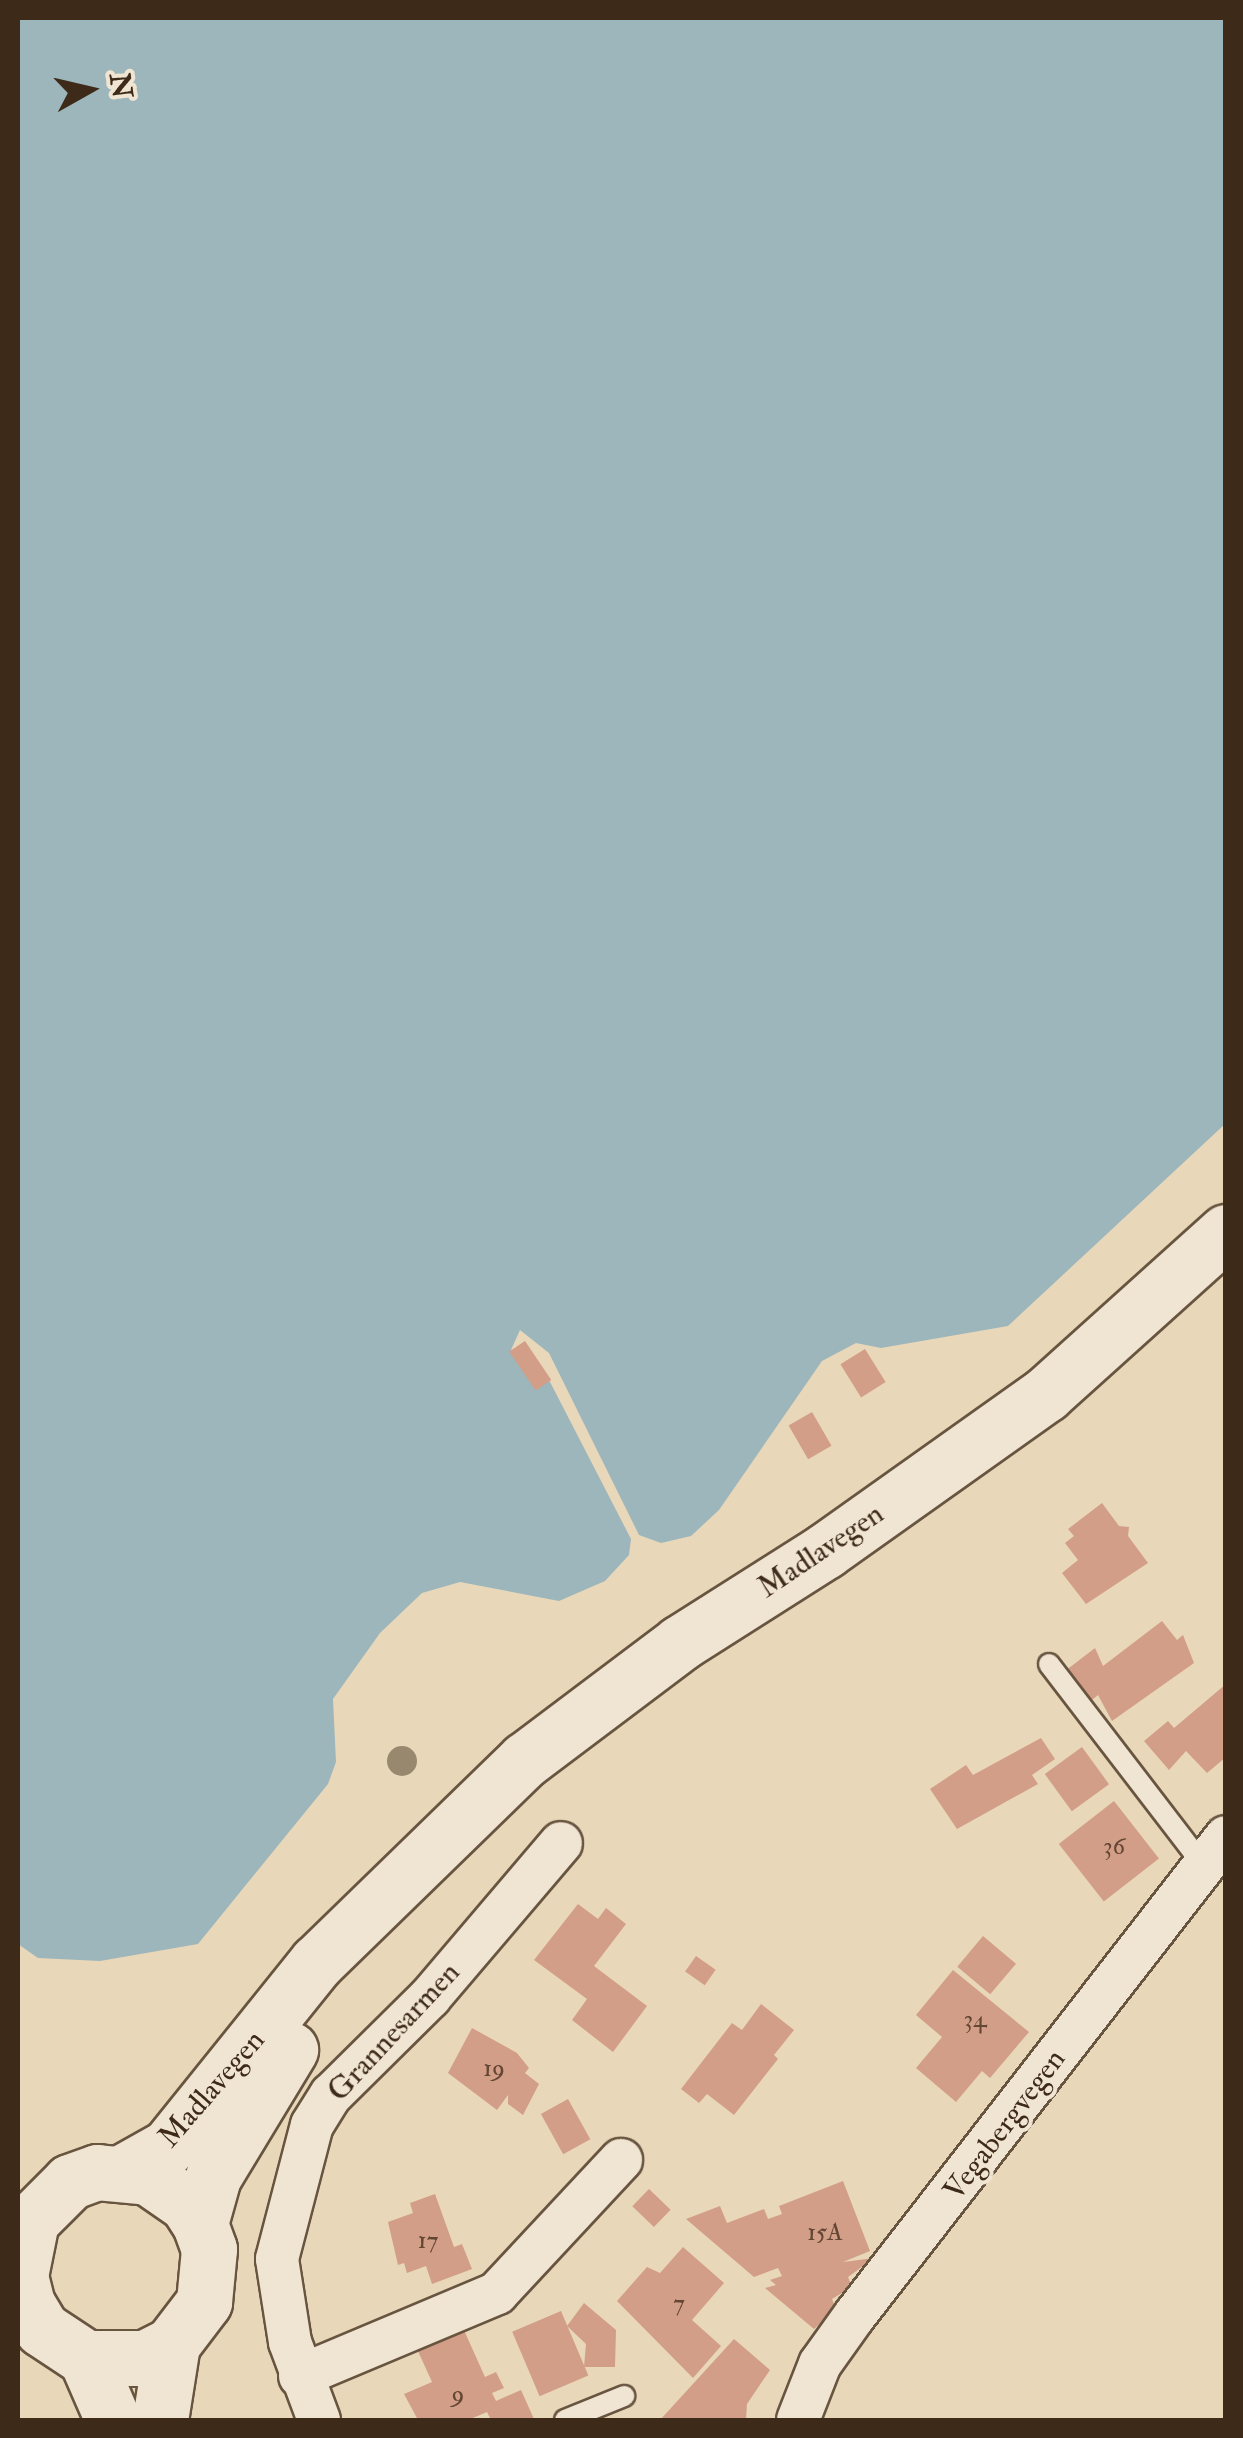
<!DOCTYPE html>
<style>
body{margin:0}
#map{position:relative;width:1243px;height:2438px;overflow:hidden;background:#e8d7b9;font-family:"IM FELL Double Pica",serif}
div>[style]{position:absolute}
.water>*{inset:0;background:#9db6bb}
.building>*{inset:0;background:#d39e87;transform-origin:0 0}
.roads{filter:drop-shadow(2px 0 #685540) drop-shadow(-2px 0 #685540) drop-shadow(0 2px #685540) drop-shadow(0 -2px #685540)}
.lane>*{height:20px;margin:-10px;padding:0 10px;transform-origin:10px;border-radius:10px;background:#f0e5d2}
.street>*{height:42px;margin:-21px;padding:0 21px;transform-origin:21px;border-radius:21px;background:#f0e5d2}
.secondary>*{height:55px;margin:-27.5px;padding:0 27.5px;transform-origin:27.5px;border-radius:27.5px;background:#f0e5d2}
.trees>*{width:30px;height:30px;margin:-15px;border-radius:50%;background:#98886e}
span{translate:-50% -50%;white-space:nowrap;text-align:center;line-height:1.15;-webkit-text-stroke:8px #f0e5d2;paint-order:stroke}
.number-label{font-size:25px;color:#634734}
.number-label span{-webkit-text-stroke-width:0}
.street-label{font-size:30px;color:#3e2a18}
.frame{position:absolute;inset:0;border:20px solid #3e2a18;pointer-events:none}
.north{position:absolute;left:40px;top:40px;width:100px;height:100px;-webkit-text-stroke:8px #f0e5d2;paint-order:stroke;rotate:82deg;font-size:28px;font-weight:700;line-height:40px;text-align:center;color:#3e2a18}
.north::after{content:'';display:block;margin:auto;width:35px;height:45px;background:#3e2a18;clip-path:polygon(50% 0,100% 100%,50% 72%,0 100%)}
</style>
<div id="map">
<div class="water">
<div style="clip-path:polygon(18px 18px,1225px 18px,1225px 1124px,1008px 1326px,881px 1348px,856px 1343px,822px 1361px,719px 1510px,691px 1536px,661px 1543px,639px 1535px,549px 1353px,520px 1330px,511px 1350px,549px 1380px,631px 1539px,629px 1555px,605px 1581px,559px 1601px,460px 1582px,422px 1593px,380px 1633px,333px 1699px,336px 1762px,328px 1784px,198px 1944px,100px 1961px,38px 1958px,18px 1944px)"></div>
</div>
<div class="building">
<div style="left:525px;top:1341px;width:47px;height:19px;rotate:56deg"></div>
<div style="left:865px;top:1349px;width:39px;height:29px;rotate:58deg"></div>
<div style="left:812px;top:1412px;width:39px;height:27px;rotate:60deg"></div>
<div style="clip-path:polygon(1102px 1503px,1119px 1526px,1129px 1527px,1128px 1536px,1148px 1563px,1086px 1604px,1062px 1573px,1078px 1560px,1065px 1543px,1074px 1536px,1068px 1529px)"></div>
<div style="clip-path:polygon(1162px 1621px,1177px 1640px,1183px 1635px,1194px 1663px,1112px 1721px,1098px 1695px,1092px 1700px,1065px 1671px,1095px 1648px,1103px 1666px)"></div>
<div style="clip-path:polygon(1226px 1684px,1226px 1757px,1207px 1773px,1186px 1751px,1169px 1770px,1144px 1741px,1168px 1721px,1174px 1728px)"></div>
<div style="clip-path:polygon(1041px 1738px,1055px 1759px,1032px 1775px,1038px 1784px,957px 1829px,930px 1789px,966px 1765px,973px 1775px)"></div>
<div style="left:1082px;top:1747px;width:46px;height:46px;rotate:54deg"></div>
<div style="left:1114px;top:1801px;width:73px;height:70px;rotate:52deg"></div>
<div style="clip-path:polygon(578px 1904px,598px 1919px,606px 1908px,626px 1924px,594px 1966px,647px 2006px,613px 2052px,572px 2020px,587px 1999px,534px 1960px)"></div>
<div style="left:983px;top:1936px;width:43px;height:40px;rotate:40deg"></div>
<div style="left:696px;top:1956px;width:24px;height:19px;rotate:35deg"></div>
<div style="clip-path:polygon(953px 1970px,1029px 2032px,990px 2078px,982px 2071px,956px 2102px,916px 2068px,942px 2037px,916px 2015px)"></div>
<div style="clip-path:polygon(761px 2004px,794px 2030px,774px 2055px,778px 2059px,734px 2115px,707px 2094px,699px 2103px,681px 2089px,732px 2023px,742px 2030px)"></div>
<div style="clip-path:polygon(472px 2028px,517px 2053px,529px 2068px,525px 2073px,539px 2084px,523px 2115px,508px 2104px,508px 2095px,497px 2110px,448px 2073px)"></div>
<div style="left:568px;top:2099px;width:46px;height:31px;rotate:61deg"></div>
<div style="clip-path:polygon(843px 2181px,870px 2251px,843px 2262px,874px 2258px,848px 2277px,852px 2287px,832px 2299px,836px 2309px,814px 2329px,765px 2288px,776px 2285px,770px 2280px,782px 2276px,778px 2268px,754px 2277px,686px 2219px,720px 2206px,727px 2223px,764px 2209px,768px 2219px,782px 2214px,779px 2206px)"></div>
<div style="left:649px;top:2189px;width:30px;height:24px;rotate:44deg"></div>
<div style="clip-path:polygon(435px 2194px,454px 2247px,462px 2244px,472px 2269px,432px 2284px,426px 2266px,407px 2273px,404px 2263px,398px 2265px,388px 2222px,413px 2213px,410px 2203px)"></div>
<div style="clip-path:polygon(683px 2247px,724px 2283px,692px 2320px,721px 2346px,693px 2378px,617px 2301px,647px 2267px,660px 2273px)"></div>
<div style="clip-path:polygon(584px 2303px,616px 2330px,615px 2367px,584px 2367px,586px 2344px,567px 2326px)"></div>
<div style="left:561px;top:2311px;width:70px;height:53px;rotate:67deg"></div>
<div style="clip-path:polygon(463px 2328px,485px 2377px,496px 2372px,504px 2388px,492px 2393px,496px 2401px,521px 2390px,534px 2419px,491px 2420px,487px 2412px,468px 2420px,418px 2420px,404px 2394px,432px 2382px,417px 2349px)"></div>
<div style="clip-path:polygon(734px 2339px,770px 2370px,747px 2404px,746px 2420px,660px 2420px)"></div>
</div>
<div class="roads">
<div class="lane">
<div style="left:1049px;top:1664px;width:255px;rotate:52.5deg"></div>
<div style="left:565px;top:2420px;width:64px;rotate:-22.1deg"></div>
</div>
<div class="street">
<div style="left:300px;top:2376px;width:214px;rotate:-22.8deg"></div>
<div style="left:497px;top:2293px;width:182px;rotate:-47deg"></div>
<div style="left:319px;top:2420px;width:83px;rotate:-110.4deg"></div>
<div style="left:290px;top:2342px;width:84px;rotate:-98.9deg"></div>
<div style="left:277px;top:2259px;width:138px;rotate:-75.4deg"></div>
<div style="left:312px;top:2125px;width:36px;rotate:-58deg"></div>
<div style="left:331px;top:2095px;width:139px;rotate:-44.7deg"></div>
<div style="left:430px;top:1997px;width:202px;rotate:-49.6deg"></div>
<div style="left:798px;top:2420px;width:60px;rotate:-68.6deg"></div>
<div style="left:820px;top:2364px;width:60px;rotate:-54.5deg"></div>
<div style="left:855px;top:2315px;width:605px;rotate:-52.18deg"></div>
</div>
<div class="secondary">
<div style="left:125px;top:2171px;width:49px;rotate:-29.2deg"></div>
<div style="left:168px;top:2147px;width:238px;rotate:-51.2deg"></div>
<div style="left:317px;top:1962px;width:290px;rotate:-44.2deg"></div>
<div style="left:525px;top:1760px;width:194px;rotate:-37deg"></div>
<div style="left:680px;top:1643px;width:172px;rotate:-32.4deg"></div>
<div style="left:825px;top:1551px;width:271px;rotate:-35.4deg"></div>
<div style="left:1046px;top:1394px;width:242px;rotate:-42deg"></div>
<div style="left:200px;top:2224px;width:24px;rotate:-123deg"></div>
<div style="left:187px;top:2204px;width:47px;rotate:-145.3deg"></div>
<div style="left:148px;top:2177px;width:51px;rotate:-174.4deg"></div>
<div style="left:97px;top:2172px;width:29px;rotate:160deg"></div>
<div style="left:70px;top:2182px;width:55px;rotate:135deg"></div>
<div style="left:31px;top:2221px;width:56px;rotate:101.3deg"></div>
<div style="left:20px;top:2276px;width:29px;rotate:76deg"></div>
<div style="left:27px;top:2304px;width:29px;rotate:59deg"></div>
<div style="left:42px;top:2329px;width:53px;rotate:33.4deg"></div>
<div style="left:86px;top:2358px;width:59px"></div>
<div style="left:145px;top:2358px;width:30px;rotate:-27deg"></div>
<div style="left:172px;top:2344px;width:53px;rotate:-52.7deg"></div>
<div style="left:204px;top:2302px;width:53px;rotate:-84.6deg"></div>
<div style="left:209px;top:2249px;width:27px;rotate:-110deg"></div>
<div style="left:200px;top:2224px;width:49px;rotate:-74.5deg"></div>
<div style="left:213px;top:2177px;width:149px;rotate:-58.8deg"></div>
<div style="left:86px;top:2358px;width:68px;rotate:66.5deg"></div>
<div style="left:160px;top:2420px;width:77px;rotate:-81deg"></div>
</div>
</div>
<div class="trees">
<div style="left:402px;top:1761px"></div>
</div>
<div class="number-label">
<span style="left:1114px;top:1847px">36</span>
<span style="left:975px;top:2020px">34</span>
<span style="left:494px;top:2069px">19</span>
<span style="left:825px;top:2233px">15A</span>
<span style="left:428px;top:2241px">17</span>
<span style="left:679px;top:2304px">7</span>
<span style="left:458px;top:2395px">9</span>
</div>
<div class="street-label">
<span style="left:821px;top:1551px;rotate:-34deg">Madlavegen</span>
<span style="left:394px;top:2032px;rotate:-47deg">Grannesarmen</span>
<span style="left:212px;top:2089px;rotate:-49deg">Madlavegen</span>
<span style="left:1005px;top:2125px;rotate:-53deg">Vegabergvegen</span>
</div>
<div class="frame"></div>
<div class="north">N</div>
</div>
